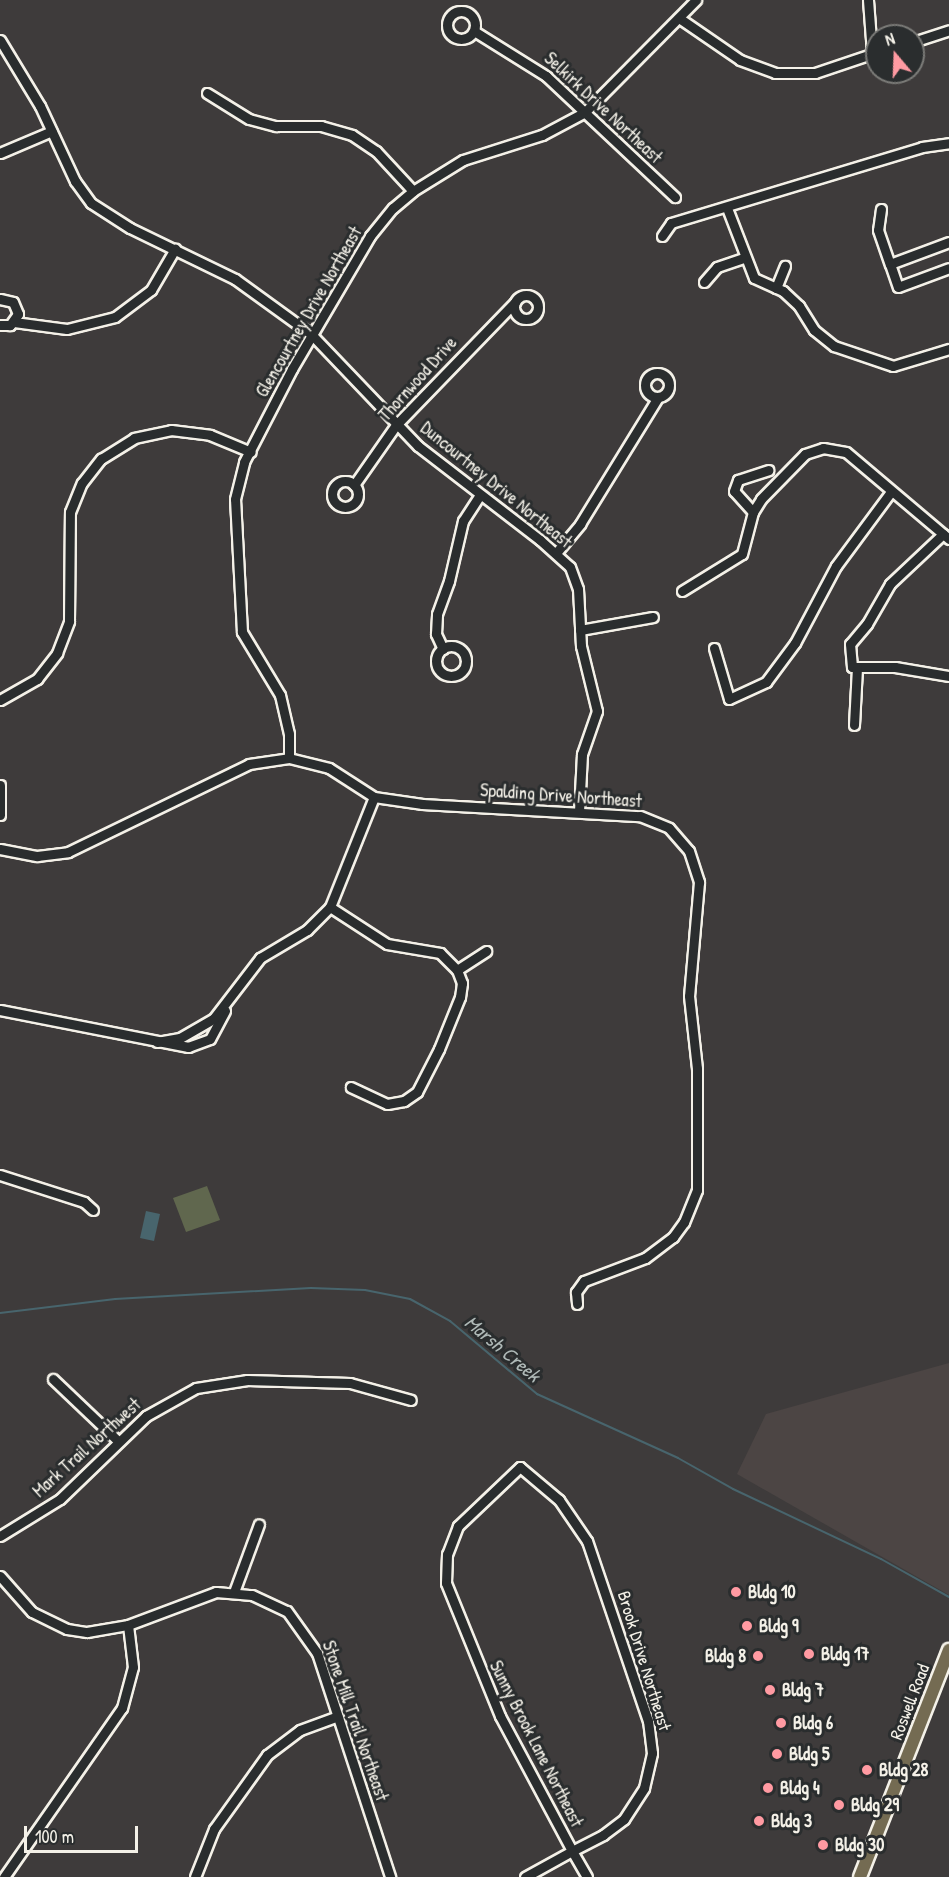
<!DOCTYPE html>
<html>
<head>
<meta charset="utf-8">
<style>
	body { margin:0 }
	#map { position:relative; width:949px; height:1877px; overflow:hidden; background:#3e3b3b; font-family:"Patrick Hand",sans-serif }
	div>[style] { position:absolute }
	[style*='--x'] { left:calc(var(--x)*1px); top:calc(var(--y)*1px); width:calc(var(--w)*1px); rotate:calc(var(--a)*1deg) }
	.built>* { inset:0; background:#4c4544 }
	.green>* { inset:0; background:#60674e }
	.water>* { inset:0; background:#48656d }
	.stream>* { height:2px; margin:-1px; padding:0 1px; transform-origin:1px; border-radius:1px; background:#48656d }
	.roads { filter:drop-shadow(2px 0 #f4f1e8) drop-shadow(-2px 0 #f4f1e8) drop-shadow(0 2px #f4f1e8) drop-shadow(0 -2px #f4f1e8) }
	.minor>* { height:9px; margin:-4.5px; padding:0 4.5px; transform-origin:4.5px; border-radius:4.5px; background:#2a2d2e }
	.minor>.ring { margin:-4.5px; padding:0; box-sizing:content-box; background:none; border:9px solid #2a2d2e; border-radius:50% }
	.major>* { height:12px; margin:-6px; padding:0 6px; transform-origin:6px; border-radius:6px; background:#746b52 }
	.dots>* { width:16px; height:16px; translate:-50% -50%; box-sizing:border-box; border:3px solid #2a2d2e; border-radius:50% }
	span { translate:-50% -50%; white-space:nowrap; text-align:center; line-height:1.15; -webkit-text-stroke:6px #2a2d2e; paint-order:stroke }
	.street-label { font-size:18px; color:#f4f1e8 }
	.poi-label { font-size:18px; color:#f4f1e8; font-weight:700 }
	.left { translate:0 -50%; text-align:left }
	.right { translate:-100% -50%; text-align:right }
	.water-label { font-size:20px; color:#afb9b7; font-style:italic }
	.north { position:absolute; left:865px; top:24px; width:60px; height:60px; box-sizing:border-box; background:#2a2d2e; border:2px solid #7b7b78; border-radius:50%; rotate:341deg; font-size:16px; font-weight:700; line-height:24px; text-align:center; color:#f4f1e8 }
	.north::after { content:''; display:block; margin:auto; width:21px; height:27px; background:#ff9aa2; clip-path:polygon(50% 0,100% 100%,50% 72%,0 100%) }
	.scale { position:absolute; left:24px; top:1826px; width:114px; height:27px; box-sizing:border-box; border:3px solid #f4f1e8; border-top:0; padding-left:8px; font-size:18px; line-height:21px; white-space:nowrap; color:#f4f1e8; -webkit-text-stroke:4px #2a2d2e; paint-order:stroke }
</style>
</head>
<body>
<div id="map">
	<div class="built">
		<div style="clip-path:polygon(949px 1363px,949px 1595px,737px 1474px,766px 1414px)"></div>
	</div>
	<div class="green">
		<div style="clip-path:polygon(207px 1186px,220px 1220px,186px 1232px,173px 1198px)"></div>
	</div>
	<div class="water">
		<div style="clip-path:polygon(146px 1211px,160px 1214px,154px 1241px,140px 1238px)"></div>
	</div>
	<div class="stream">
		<div style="--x:0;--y:1313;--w:116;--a:-6.9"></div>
		<div style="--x:115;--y:1299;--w:196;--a:-3.2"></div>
		<div style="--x:311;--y:1288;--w:54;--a:2.1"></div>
		<div style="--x:365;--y:1290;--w:46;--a:11.3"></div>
		<div style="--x:410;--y:1299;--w:46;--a:28.8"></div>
		<div style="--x:450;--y:1321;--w:114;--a:40"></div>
		<div style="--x:537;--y:1394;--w:155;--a:24.4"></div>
		<div style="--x:678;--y:1458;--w:63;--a:29.4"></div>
		<div style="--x:733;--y:1489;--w:164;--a:25.3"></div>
		<div style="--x:881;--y:1559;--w:78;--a:29.2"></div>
	</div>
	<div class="roads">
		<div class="minor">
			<div style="--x:868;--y:0;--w:53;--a:85.7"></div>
			<div class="ring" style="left:447px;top:11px;width:19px;height:19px"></div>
			<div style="--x:679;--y:18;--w:74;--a:34.5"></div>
			<div style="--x:740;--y:60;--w:37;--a:20"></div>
			<div style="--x:775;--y:73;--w:40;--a:0"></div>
			<div style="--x:815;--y:73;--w:65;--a:-18.7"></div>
			<div style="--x:474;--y:31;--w:85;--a:32"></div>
			<div style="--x:546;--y:76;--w:177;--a:43.2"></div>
			<div style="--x:0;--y:40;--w:77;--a:58.8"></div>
			<div style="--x:40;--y:106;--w:83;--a:65"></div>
			<div style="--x:75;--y:181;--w:27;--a:54"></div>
			<div style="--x:91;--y:203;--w:46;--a:32.7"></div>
			<div style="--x:130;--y:228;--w:117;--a:25.9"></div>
			<div style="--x:235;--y:279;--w:94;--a:35.9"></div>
			<div style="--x:311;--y:334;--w:155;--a:46.3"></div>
			<div style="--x:418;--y:446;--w:154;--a:37.6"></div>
			<div style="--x:540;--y:540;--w:40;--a:42"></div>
			<div style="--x:570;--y:567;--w:23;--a:70"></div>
			<div style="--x:578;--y:589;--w:57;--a:87"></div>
			<div style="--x:581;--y:646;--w:67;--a:76.2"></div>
			<div style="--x:597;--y:711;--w:46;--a:109.2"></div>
			<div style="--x:582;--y:754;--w:58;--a:93"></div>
			<div style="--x:913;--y:42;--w:38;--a:-18"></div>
			<div style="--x:207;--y:93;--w:49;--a:31.8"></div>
			<div style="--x:249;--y:119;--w:28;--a:15"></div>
			<div style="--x:276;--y:126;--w:45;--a:0"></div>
			<div style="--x:321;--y:126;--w:32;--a:16"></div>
			<div style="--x:352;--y:135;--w:29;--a:34"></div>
			<div style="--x:376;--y:151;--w:54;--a:47.2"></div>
			<div style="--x:0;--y:153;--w:56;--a:-22.9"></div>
			<div style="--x:727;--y:208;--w:75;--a:68.9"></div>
			<div style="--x:754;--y:278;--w:32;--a:24"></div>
			<div style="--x:783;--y:291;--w:22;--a:43"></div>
			<div style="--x:799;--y:306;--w:28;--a:58"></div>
			<div style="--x:814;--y:330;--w:26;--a:39"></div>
			<div style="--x:834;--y:346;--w:62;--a:18.7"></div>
			<div style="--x:893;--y:366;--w:59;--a:-16.9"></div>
			<div style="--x:881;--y:209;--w:21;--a:98"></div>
			<div style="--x:878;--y:230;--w:36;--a:71"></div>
			<div style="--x:890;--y:264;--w:63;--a:-20.4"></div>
			<div style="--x:662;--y:236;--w:16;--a:-55"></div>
			<div style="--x:671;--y:223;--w:262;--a:-16.8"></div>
			<div style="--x:922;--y:147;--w:27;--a:-8"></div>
			<div style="--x:890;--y:264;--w:24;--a:71"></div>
			<div style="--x:898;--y:287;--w:54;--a:-20.4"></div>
			<div style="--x:704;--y:282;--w:20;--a:-49"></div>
			<div style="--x:717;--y:267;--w:28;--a:-19"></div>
			<div style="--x:776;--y:288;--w:24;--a:-68"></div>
			<div class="ring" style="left:514px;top:295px;width:15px;height:15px"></div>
			<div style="--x:0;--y:299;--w:13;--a:13"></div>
			<div style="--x:13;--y:302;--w:13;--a:67"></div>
			<div style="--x:18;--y:314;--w:14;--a:126"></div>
			<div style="--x:10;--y:325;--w:10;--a:180"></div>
			<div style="--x:14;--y:322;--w:53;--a:7.5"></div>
			<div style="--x:67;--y:329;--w:49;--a:-14"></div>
			<div style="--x:115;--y:317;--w:45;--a:-36.9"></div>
			<div style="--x:151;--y:290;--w:48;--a:-59.7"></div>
			<div class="ring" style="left:645px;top:373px;width:15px;height:15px"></div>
			<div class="ring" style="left:332px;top:481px;width:17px;height:17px"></div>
			<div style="--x:354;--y:485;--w:73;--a:-55"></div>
			<div style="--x:396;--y:425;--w:171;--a:-45.9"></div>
			<div style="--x:753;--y:512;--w:28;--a:-132"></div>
			<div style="--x:734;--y:491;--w:12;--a:-70"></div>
			<div style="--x:738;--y:480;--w:32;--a:-18"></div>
			<div style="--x:943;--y:534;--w:73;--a:136.7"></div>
			<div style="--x:890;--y:584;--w:46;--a:119.9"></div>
			<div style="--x:867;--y:624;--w:26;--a:130"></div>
			<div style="--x:850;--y:644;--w:23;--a:85"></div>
			<div style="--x:852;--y:667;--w:43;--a:0"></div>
			<div style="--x:895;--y:667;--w:55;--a:9.5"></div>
			<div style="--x:556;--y:553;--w:38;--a:-50"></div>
			<div style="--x:580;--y:524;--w:149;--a:-58.4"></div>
			<div style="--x:682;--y:591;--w:70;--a:-31.7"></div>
			<div style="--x:742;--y:554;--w:43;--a:-75.3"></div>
			<div style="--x:753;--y:512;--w:15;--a:-58"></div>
			<div style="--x:761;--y:499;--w:63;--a:-45.6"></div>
			<div style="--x:805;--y:454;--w:19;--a:-18"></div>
			<div style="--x:823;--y:448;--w:23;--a:10"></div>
			<div style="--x:846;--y:452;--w:135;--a:40.2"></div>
			<div style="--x:580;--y:630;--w:74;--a:-10.1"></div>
			<div class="ring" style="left:436px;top:646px;width:21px;height:21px"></div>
			<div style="--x:714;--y:648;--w:53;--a:73.6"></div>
			<div style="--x:729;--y:699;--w:41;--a:-24.7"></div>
			<div style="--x:766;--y:682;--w:49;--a:-53.4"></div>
			<div style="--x:795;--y:643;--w:87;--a:-62"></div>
			<div style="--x:836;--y:566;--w:91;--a:-53.5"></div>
			<div style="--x:443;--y:649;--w:17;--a:-115"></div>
			<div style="--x:436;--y:634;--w:20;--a:-87"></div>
			<div style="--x:437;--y:614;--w:35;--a:-70"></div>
			<div style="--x:449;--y:581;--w:62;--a:-76.9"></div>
			<div style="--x:463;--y:521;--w:31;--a:-57"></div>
			<div style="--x:0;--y:700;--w:43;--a:-29.6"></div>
			<div style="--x:37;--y:679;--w:33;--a:-52"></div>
			<div style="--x:57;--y:653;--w:34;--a:-69"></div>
			<div style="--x:69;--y:621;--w:109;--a:-89.5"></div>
			<div style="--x:70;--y:512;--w:31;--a:-68"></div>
			<div style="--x:82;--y:483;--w:31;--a:-52"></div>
			<div style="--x:101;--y:459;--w:39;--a:-32"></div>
			<div style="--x:134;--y:438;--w:38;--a:-12"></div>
			<div style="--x:171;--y:430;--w:39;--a:7"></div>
			<div style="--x:210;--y:435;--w:44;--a:22.5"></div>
			<div style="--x:854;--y:725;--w:58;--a:-87"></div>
			<div style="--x:289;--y:758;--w:24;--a:-90"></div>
			<div style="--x:289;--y:734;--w:40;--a:-103"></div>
			<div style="--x:280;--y:695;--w:74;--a:-121.1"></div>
			<div style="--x:242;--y:632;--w:133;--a:-93"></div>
			<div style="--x:235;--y:499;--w:38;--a:-76"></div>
			<div style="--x:244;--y:462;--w:105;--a:-62.7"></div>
			<div style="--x:292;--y:369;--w:154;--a:-59.6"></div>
			<div style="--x:370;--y:236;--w:36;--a:-51"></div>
			<div style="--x:393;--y:208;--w:26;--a:-40"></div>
			<div style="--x:413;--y:191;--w:59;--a:-31.8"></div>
			<div style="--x:463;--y:160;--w:83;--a:-17.6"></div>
			<div style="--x:542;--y:135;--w:49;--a:-28.1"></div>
			<div style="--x:585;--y:112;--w:158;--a:-45.3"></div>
			<div style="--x:0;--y:785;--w:30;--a:90"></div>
			<div style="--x:0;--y:849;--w:38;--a:11"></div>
			<div style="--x:37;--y:856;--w:31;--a:-7"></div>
			<div style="--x:68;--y:852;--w:201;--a:-25.9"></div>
			<div style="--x:249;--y:764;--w:40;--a:-8.5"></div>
			<div style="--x:289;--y:758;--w:41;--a:14"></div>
			<div style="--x:329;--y:768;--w:54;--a:32.8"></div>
			<div style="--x:374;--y:797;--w:49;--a:8.3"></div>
			<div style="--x:422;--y:804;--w:218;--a:3.2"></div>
			<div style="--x:640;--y:816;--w:31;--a:22"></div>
			<div style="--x:669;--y:828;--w:30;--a:49"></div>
			<div style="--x:689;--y:851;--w:33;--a:72"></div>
			<div style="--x:699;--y:882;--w:114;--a:95"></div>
			<div style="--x:689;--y:996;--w:73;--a:83.7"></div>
			<div style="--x:697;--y:1069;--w:121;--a:90"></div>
			<div style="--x:697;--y:1190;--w:35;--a:112"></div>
			<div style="--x:684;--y:1222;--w:19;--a:126"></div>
			<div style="--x:673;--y:1237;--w:35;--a:143"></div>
			<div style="--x:645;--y:1258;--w:65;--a:159.3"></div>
			<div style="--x:584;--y:1281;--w:14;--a:126"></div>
			<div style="--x:576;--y:1292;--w:12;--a:85"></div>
			<div style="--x:330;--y:907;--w:68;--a:33"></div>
			<div style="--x:387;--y:944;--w:54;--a:9.6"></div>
			<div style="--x:440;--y:953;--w:24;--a:45"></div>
			<div style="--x:457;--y:970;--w:14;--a:69"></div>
			<div style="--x:462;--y:983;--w:14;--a:98"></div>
			<div style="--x:460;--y:997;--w:56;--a:112"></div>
			<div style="--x:439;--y:1049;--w:48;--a:117.1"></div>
			<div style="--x:417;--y:1092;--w:16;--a:145"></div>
			<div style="--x:404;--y:1101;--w:17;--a:170"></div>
			<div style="--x:387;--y:1104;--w:40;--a:-155"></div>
			<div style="--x:457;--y:970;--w:35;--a:-33"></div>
			<div style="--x:0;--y:1010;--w:192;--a:11.1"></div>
			<div style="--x:188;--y:1047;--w:23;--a:-20"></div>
			<div style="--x:210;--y:1039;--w:32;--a:-62"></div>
			<div style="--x:157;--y:1042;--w:23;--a:-10"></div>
			<div style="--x:180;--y:1038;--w:39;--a:-30"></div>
			<div style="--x:214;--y:1018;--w:76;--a:-52.5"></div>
			<div style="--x:260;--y:958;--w:55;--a:-30.8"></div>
			<div style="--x:307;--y:930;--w:33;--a:-45"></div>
			<div style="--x:330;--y:907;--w:118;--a:-68.2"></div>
			<div style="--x:0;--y:1175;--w:88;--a:17.8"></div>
			<div style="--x:84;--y:1202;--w:12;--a:42"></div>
			<div style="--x:53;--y:1379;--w:90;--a:43.6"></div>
			<div style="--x:0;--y:1536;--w:70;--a:-31.7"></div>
			<div style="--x:60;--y:1499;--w:120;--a:-44"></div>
			<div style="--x:146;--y:1416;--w:57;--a:-29.2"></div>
			<div style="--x:196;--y:1388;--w:52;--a:-8.9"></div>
			<div style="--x:247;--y:1380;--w:103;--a:1.7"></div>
			<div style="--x:350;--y:1383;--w:63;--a:15.6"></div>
			<div style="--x:0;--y:1576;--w:48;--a:48.4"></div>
			<div style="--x:32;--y:1612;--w:39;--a:26"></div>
			<div style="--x:67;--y:1629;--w:20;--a:9"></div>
			<div style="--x:87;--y:1632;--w:42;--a:-9.7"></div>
			<div style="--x:128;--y:1625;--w:94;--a:-20.6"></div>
			<div style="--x:216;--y:1592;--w:36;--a:5"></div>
			<div style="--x:252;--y:1595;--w:38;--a:25"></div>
			<div style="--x:287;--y:1611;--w:52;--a:54.5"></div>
			<div style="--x:317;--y:1653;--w:236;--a:71.9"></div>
			<div style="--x:234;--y:1592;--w:72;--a:-69.8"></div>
			<div style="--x:4;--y:1877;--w:206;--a:-55.1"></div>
			<div style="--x:122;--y:1708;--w:42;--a:-75"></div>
			<div style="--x:133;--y:1667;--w:42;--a:-96.8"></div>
			<div style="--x:195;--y:1877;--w:52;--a:-68.4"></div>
			<div style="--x:214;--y:1829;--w:91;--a:-54.4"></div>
			<div style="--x:267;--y:1755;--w:41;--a:-37.1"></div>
			<div style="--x:300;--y:1730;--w:40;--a:-20.2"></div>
			<div style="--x:525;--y:1877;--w:54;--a:-29"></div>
			<div style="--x:572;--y:1851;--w:35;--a:-27"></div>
			<div style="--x:603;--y:1835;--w:26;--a:-37"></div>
			<div style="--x:624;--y:1819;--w:37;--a:-57"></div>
			<div style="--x:644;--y:1788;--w:36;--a:-77"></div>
			<div style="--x:652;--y:1753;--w:32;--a:-97"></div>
			<div style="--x:648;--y:1721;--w:190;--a:-108.7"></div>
			<div style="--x:587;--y:1541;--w:50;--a:-124.3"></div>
			<div style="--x:559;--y:1500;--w:51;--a:-139.8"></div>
			<div style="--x:520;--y:1467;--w:86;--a:136.4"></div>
			<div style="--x:458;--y:1526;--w:30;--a:111"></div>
			<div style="--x:447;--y:1554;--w:29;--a:92"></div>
			<div style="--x:446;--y:1583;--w:144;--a:67.9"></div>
			<div style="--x:500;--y:1716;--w:153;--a:61.9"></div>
			<div style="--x:572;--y:1851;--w:30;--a:60"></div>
		</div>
		<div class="major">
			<div style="--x:860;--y:1877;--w:244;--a:-68.6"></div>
		</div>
	</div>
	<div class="dots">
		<div style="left:736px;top:1592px;background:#ff9aa2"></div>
		<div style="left:747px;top:1626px;background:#ff9aa2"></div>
		<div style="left:809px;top:1654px;background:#ff9aa2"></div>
		<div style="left:758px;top:1656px;background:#ff9aa2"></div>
		<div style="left:770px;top:1690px;background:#ff9aa2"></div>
		<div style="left:781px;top:1723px;background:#ff9aa2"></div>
		<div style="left:777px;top:1754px;background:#ff9aa2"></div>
		<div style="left:867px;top:1770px;background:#ff9aa2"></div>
		<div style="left:768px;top:1788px;background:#ff9aa2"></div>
		<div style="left:839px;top:1805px;background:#ff9aa2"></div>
		<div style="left:759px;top:1821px;background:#ff9aa2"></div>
		<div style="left:823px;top:1845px;background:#ff9aa2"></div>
	</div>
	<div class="street-label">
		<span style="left:603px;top:108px;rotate:43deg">Selkirk Drive Northeast</span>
		<span style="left:309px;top:312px;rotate:-60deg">Glencourtney Drive Northeast</span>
		<span style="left:418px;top:379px;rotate:-48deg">Thornwood Drive</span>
		<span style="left:496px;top:485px;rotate:39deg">Duncourtney Drive Northeast</span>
		<span style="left:561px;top:796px;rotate:4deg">Spalding Drive Northeast</span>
		<span style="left:87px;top:1448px;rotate:-42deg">Mark Trail Northwest</span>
		<span style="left:644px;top:1661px;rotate:73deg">Brook Drive Northeast</span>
		<span style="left:910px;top:1702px;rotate:-69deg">Roswell Road</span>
		<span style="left:355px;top:1721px;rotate:71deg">Stone Mill Trail Northeast</span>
		<span style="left:536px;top:1744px;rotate:63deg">Sunny Brook Lane Northeast</span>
	</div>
	<div class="poi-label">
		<span class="left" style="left:748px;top:1592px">Bldg 10</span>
		<span class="left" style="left:759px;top:1626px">Bldg 9</span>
		<span class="left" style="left:821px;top:1654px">Bldg 17</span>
		<span class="right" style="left:746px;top:1656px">Bldg 8</span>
		<span class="left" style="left:782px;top:1690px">Bldg 7</span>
		<span class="left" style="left:793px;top:1723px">Bldg 6</span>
		<span class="left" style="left:789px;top:1754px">Bldg 5</span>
		<span class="left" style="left:879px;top:1770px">Bldg 28</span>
		<span class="left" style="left:780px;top:1788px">Bldg 4</span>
		<span class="left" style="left:851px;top:1805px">Bldg 29</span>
		<span class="left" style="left:771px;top:1821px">Bldg 3</span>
		<span class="left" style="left:835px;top:1845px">Bldg 30</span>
	</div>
	<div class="water-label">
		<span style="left:503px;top:1348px;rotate:40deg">Marsh Creek</span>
	</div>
	<div class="north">N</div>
	<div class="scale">100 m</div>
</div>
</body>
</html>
